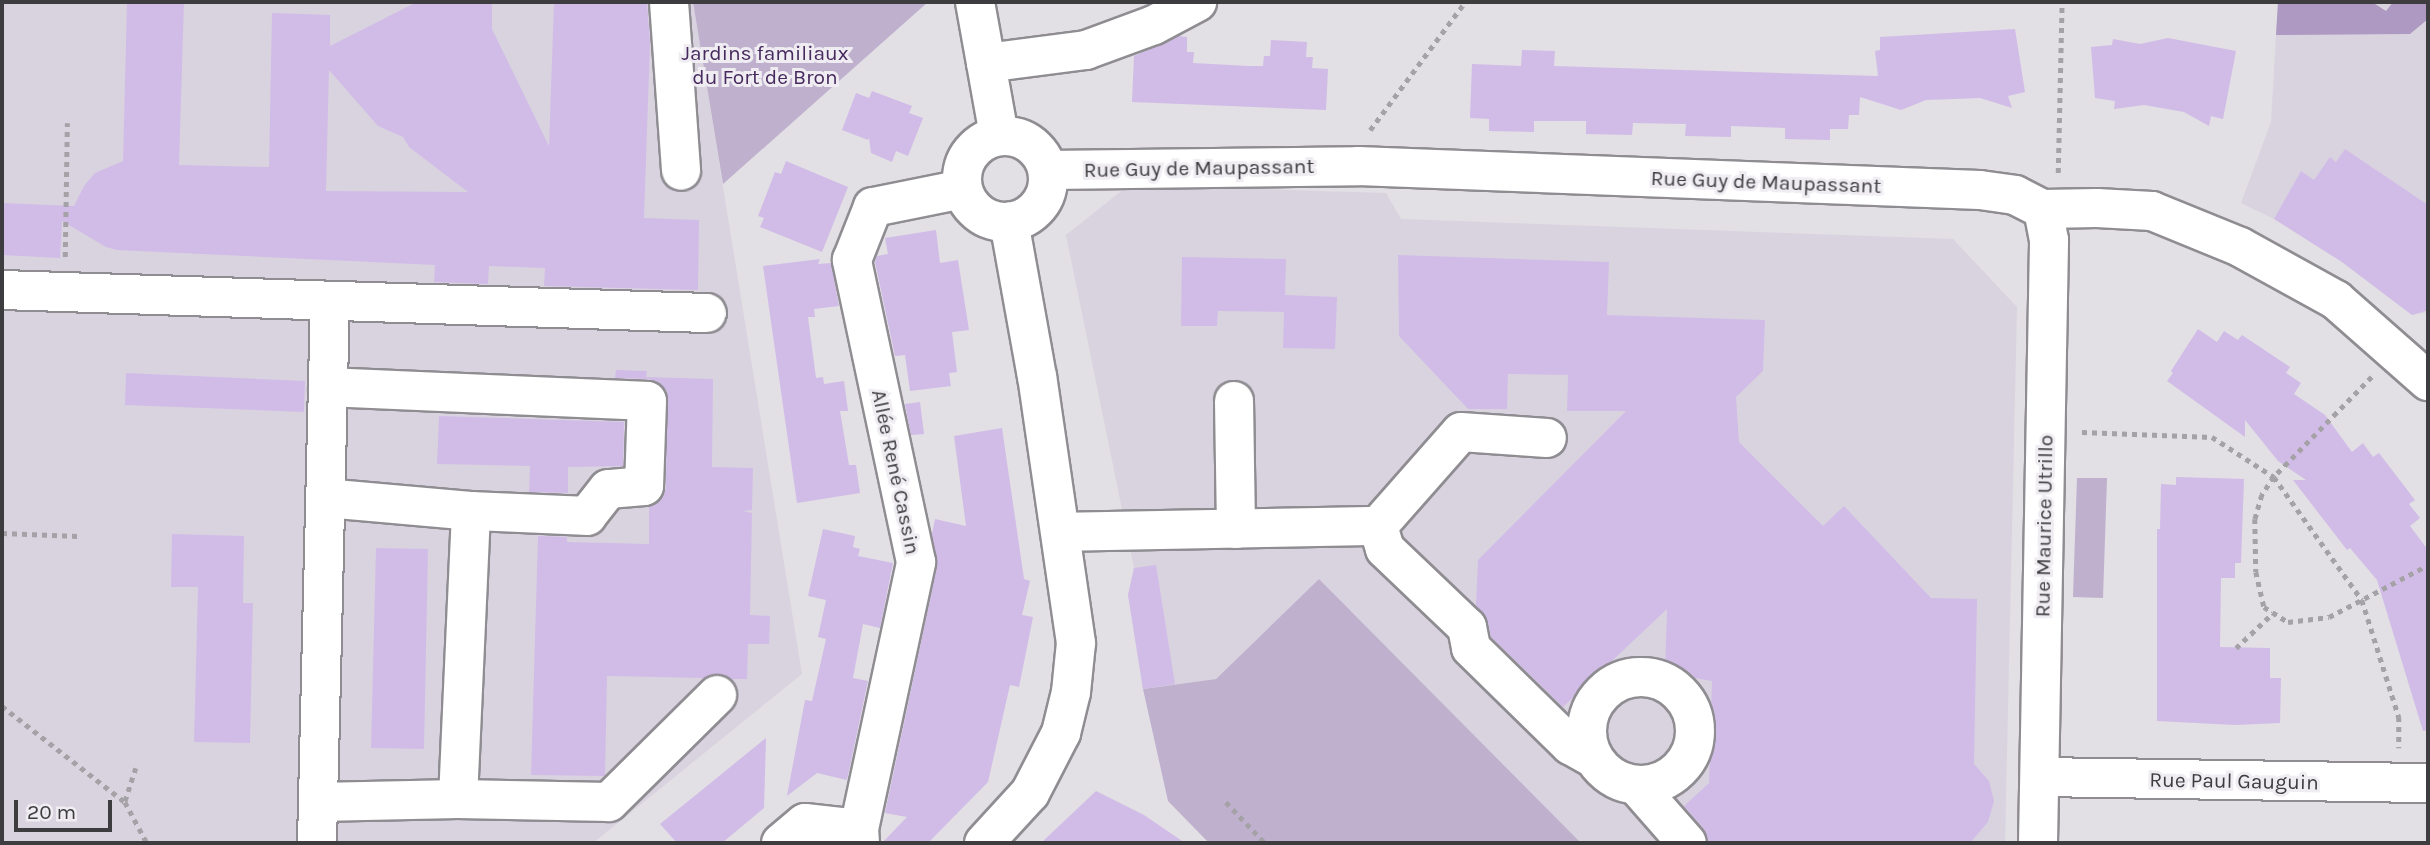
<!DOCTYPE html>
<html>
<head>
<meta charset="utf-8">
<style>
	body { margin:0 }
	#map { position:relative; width:2430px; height:845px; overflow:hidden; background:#e2dfe5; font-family:Karla,sans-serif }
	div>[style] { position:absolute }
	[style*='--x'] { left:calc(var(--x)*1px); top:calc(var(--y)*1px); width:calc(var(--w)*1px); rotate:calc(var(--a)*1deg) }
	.built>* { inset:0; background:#d9d3e0 }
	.green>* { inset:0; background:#bfb1ce }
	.forest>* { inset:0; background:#ae99c2 }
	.building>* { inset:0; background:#d1bce7 }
	.path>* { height:4.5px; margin-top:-2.25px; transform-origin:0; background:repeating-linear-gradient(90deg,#a5a2a7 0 5px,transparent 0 10px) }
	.roads { filter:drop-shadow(2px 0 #8f8d92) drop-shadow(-2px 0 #8f8d92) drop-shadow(0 2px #8f8d92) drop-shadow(0 -2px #8f8d92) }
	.minor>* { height:38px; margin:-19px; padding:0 19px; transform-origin:19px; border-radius:19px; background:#fff }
	.minor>.ring { margin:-19px; padding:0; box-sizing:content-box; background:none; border:38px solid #fff; border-radius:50% }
	span { translate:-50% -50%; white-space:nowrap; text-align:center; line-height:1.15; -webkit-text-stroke:6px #efecf2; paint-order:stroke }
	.park-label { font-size:21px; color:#462a5e }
	.street-label { font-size:21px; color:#3d3c3e }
	.frame { position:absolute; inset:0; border:4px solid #3d3c3e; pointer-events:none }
	.scale { position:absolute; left:14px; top:800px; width:98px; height:32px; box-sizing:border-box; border:4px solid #3d3c3e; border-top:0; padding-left:9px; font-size:21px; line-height:24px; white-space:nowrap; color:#3d3c3e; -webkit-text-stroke:5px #efecf2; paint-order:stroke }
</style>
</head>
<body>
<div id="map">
	<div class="built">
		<div style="clip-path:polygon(2px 2px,693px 2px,802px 674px,593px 843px,2px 843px)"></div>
		<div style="clip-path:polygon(2278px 2px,2428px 2px,2428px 312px,2412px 315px,2342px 262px,2274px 219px,2241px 203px,2271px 122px)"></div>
		<div style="clip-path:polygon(1129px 185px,1386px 193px,1401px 219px,1953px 239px,2017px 307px,2005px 843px,1581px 843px,1319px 579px,1216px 679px,1143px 689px,1128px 595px,1134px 568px,1066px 235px)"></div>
	</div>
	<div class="green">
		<div style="clip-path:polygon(693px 2px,928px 2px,723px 184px)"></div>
		<div style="clip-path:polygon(2077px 478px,2107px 478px,2103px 598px,2073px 597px)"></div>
		<div style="clip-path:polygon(1319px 579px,1581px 843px,1209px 843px,1168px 801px,1143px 689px,1216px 679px)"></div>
	</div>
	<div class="forest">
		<div style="clip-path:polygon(2278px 2px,2372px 2px,2386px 11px,2393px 2px,2428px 2px,2428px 19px,2410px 34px,2276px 35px)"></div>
	</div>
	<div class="building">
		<div style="clip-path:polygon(evenodd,127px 2px,184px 2px,179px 165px,269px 167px,272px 13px,330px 15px,330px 46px,417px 2px,492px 2px,492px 29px,549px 146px,554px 2px,647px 2px,650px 43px,644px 218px,699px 220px,698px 290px,544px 286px,545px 268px,489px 266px,488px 284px,434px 282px,435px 265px,117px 250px,106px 247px,62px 221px,60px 258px,2px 255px,2px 203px,74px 206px,84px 186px,95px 173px,123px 161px,127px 2px,329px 70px,378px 126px,403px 137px,409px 147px,468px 192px,326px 191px,329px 70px)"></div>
		<div style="clip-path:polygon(2015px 29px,2025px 92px,2008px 96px,2012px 108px,1980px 98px,1926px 100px,1901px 110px,1860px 97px,1859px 115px,1849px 115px,1848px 129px,1830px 129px,1830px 140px,1785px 139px,1785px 128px,1731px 126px,1731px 137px,1685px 136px,1686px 124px,1633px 123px,1632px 135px,1586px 134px,1586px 121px,1534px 121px,1534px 132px,1489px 131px,1489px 119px,1470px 118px,1472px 64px,1521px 66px,1522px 50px,1555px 51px,1554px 66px,1878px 76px,1875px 51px,1880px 50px,1880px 37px)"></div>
		<div style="clip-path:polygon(1179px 36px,1187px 37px,1187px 52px,1194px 52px,1193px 63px,1249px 66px,1263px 66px,1264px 56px,1270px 56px,1271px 40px,1307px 42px,1306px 57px,1313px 57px,1312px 68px,1328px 69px,1326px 110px,1132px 102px,1134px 56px)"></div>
		<div style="clip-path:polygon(2168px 38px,2236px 51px,2223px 119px,2211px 116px,2209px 126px,2184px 112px,2144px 105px,2114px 109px,2115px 101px,2095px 98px,2091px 47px,2112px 45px,2113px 39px,2140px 44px)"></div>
		<div style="clip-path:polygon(872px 91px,912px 106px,909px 113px,923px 118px,908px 156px,896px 151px,892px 162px,871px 153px,869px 138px,868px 140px,842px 130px,856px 93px,869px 98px)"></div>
		<div style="clip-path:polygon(2345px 149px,2428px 205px,2428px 310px,2412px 315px,2342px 262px,2274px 219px,2301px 171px,2314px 180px,2330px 157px,2336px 162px)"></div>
		<div style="clip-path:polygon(786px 161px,848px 187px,822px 252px,760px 227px,764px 218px,758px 216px,775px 172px,781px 174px)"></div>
		<div style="clip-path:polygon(936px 230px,940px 263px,958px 260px,969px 330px,952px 332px,957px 372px,949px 373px,951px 386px,910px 391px,905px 355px,895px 356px,875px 262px,877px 256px,888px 254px,885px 238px)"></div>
		<div style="clip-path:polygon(1398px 255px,1609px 262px,1607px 315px,1765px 320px,1763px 371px,1736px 397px,1739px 442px,1823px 526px,1844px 506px,1931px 598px,1977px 599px,1974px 764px,1989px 781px,1994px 801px,1988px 822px,1970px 843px,1708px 843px,1704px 829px,1684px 806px,1709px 783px,1712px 681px,1665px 673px,1667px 609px,1563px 707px,1491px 637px,1488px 622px,1476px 605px,1478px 560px,1626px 411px,1567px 411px,1568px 375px,1508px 374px,1507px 409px,1468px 409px,1399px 336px)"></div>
		<div style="clip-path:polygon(1182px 257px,1286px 259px,1285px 295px,1337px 297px,1335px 349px,1283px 348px,1284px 312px,1218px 311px,1217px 326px,1181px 326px)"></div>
		<div style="clip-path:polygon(820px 259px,818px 264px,831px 263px,839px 306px,814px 309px,815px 317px,808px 317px,816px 378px,823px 377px,824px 384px,844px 381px,848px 411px,840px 411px,849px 465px,856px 465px,860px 493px,797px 503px,763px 266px)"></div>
		<div style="clip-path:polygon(2198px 329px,2217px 342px,2224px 331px,2238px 340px,2242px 335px,2290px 367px,2286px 373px,2301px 383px,2294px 394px,2325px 415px,2352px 452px,2363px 443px,2373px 457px,2379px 453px,2415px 500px,2409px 504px,2420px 518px,2410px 526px,2428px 550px,2428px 730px,2423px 731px,2377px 580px,2350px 548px,2347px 550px,2293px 480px,2306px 480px,2278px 461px,2245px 420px,2245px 437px,2167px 381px,2173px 373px,2171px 371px)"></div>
		<div style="clip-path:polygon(616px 370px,647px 371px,646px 377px,713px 379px,712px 467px,753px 468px,752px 510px,743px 511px,752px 513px,750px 615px,770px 616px,769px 644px,748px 644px,747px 679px,731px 679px,722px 674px,704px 678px,607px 676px,605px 776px,531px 775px,538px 536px,567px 537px,567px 542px,649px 544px,649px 507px,663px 497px,666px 487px,667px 391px,659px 383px,649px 379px,615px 378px)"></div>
		<div style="clip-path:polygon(126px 373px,305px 381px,304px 412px,125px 405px)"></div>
		<div style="clip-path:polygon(920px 402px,924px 434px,911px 435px,905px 404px)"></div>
		<div style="clip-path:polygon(439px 416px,624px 422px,623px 466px,568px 467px,568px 493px,529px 492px,530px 466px,437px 464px)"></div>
		<div style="clip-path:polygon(1002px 428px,1024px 579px,1030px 581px,1022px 615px,1033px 617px,1019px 687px,1010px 685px,988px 782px,928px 843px,882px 843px,907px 817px,885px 813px,937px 567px,932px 534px,935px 519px,966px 526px,954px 436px)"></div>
		<div style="clip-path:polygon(2176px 477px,2244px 479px,2241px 563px,2235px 563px,2235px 578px,2221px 578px,2220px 647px,2270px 648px,2270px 678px,2281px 678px,2280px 723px,2235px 725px,2157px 721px,2157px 529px,2160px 529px,2161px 484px,2176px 485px)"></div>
		<div style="clip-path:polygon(823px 529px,855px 536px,853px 547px,860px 549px,858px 556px,893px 563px,880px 628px,863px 624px,853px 678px,868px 681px,847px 780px,817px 773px,787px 796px,805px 700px,812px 701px,826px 639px,818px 637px,826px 600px,808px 596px)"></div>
		<div style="clip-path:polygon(172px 534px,244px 536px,243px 603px,253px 603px,250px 743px,194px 742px,198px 587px,171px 587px)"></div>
		<div style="clip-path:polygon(376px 548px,428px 549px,424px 749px,371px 748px)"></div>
		<div style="clip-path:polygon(1156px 565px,1175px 684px,1143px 689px,1128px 595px,1134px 568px)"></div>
		<div style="clip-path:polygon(766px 738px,764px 808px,722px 843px,677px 843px,660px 824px)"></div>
		<div style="clip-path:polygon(1096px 791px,1144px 815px,1185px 843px,1041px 843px)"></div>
	</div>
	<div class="path">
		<div style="--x:1370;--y:130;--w:159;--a:-53.4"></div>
		<div style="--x:2058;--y:173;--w:171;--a:-88.7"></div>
		<div style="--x:65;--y:257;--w:134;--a:-89.1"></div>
		<div style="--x:2372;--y:377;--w:140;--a:134.4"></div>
		<div style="--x:2274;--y:477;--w:22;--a:124"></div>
		<div style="--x:2262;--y:495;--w:25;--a:106"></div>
		<div style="--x:2255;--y:519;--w:53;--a:88.9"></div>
		<div style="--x:2256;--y:572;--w:36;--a:77"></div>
		<div style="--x:2264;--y:607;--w:28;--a:32"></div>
		<div style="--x:2288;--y:622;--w:41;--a:-7"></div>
		<div style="--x:2329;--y:617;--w:112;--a:-27.7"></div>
		<div style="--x:2082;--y:432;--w:130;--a:2.2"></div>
		<div style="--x:2212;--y:437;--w:74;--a:32.8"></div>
		<div style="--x:2274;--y:477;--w:151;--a:54.4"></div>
		<div style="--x:2362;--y:600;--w:123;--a:72.5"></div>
		<div style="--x:2399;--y:717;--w:31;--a:90"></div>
		<div style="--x:2;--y:533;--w:76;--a:2.3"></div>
		<div style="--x:2236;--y:648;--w:51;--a:-43.4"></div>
		<div style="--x:2;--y:706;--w:156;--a:38"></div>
		<div style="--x:136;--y:768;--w:36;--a:108"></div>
		<div style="--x:125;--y:802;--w:47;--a:61.8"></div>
		<div style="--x:1226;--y:802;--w:57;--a:46.4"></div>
	</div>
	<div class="roads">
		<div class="minor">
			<div style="--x:669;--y:2;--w:169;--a:85.9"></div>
			<div style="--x:975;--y:2;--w:135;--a:79.8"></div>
			<div style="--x:986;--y:63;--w:101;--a:-7.4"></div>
			<div style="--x:1086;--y:50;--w:72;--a:-20.2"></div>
			<div style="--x:1154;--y:25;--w:49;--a:-28.1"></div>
			<div class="ring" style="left:962px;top:136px;width:48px;height:48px"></div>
			<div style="--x:1048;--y:170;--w:310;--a:-0.7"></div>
			<div style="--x:1358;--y:166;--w:622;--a:2.21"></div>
			<div style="--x:1980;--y:190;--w:35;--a:8"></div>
			<div style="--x:2015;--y:195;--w:31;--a:27"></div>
			<div style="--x:2043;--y:209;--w:54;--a:-1.1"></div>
			<div style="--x:2097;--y:208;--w:55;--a:3.1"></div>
			<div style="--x:2152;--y:211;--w:95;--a:22.2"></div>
			<div style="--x:2240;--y:247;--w:110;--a:28.9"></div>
			<div style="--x:2336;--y:300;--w:123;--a:41.4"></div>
			<div style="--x:2;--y:290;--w:705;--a:1.87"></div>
			<div style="--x:328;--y:387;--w:319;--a:2.5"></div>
			<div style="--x:647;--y:401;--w:85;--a:92"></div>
			<div style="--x:644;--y:486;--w:36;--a:175"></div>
			<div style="--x:608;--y:489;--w:34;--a:128"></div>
			<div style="--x:587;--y:516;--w:116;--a:-177.5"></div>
			<div style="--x:1234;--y:401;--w:128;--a:89.1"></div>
			<div style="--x:1378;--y:526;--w:24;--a:73"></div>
			<div style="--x:1385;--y:549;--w:113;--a:43.6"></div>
			<div style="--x:1467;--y:627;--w:21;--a:79"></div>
			<div style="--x:1471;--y:648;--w:139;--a:44.4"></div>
			<div style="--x:1570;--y:745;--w:26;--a:29"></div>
			<div style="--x:1061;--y:532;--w:317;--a:-1.1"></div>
			<div style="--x:1378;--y:526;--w:125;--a:-48.6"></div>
			<div style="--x:1461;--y:432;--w:86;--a:4"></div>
			<div class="ring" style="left:1587px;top:677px;width:70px;height:70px"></div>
			<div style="--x:2040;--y:777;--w:388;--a:0.9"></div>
			<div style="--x:1636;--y:785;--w:77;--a:48.7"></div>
			<div style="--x:458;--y:799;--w:151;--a:1.1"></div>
			<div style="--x:609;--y:802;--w:152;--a:-44.7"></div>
			<div style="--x:318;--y:802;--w:140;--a:-1.2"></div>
			<div style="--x:458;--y:799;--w:288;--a:-87.4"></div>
			<div style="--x:471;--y:511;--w:146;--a:-174.9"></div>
			<div style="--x:317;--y:843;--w:542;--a:-88.63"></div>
			<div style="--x:781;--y:843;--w:31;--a:-40"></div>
			<div style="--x:805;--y:823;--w:54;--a:6.3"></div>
			<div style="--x:860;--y:843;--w:14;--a:-94"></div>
			<div style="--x:859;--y:829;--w:273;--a:-77.9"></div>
			<div style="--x:916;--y:562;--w:309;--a:-102"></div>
			<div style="--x:852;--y:260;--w:57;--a:-68.4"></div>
			<div style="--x:873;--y:207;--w:91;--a:-11.4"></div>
			<div style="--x:984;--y:843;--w:68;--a:-47.4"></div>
			<div style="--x:1030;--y:793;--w:68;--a:-62.7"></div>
			<div style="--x:1061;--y:733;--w:42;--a:-76.3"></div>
			<div style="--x:1071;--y:692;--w:49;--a:-84.2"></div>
			<div style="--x:1076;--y:643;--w:269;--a:-98.3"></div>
			<div style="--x:1037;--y:377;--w:158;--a:-100.2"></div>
			<div style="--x:2038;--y:843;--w:603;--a:-88.95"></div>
			<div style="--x:2049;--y:240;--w:32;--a:-101"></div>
		</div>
	</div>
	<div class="park-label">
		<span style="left:765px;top:65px">Jardins familiaux<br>du Fort de Bron</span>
	</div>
	<div class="street-label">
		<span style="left:1199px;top:168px;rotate:-1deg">Rue Guy de Maupassant</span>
		<span style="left:1766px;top:182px;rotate:2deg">Rue Guy de Maupassant</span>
		<span style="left:896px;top:472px;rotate:78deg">Allée René Cassin</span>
		<span style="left:2044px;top:526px;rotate:-89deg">Rue Maurice Utrillo</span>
		<span style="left:2234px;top:781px;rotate:1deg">Rue Paul Gauguin</span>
	</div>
	<div class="frame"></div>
	<div class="scale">20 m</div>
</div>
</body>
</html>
